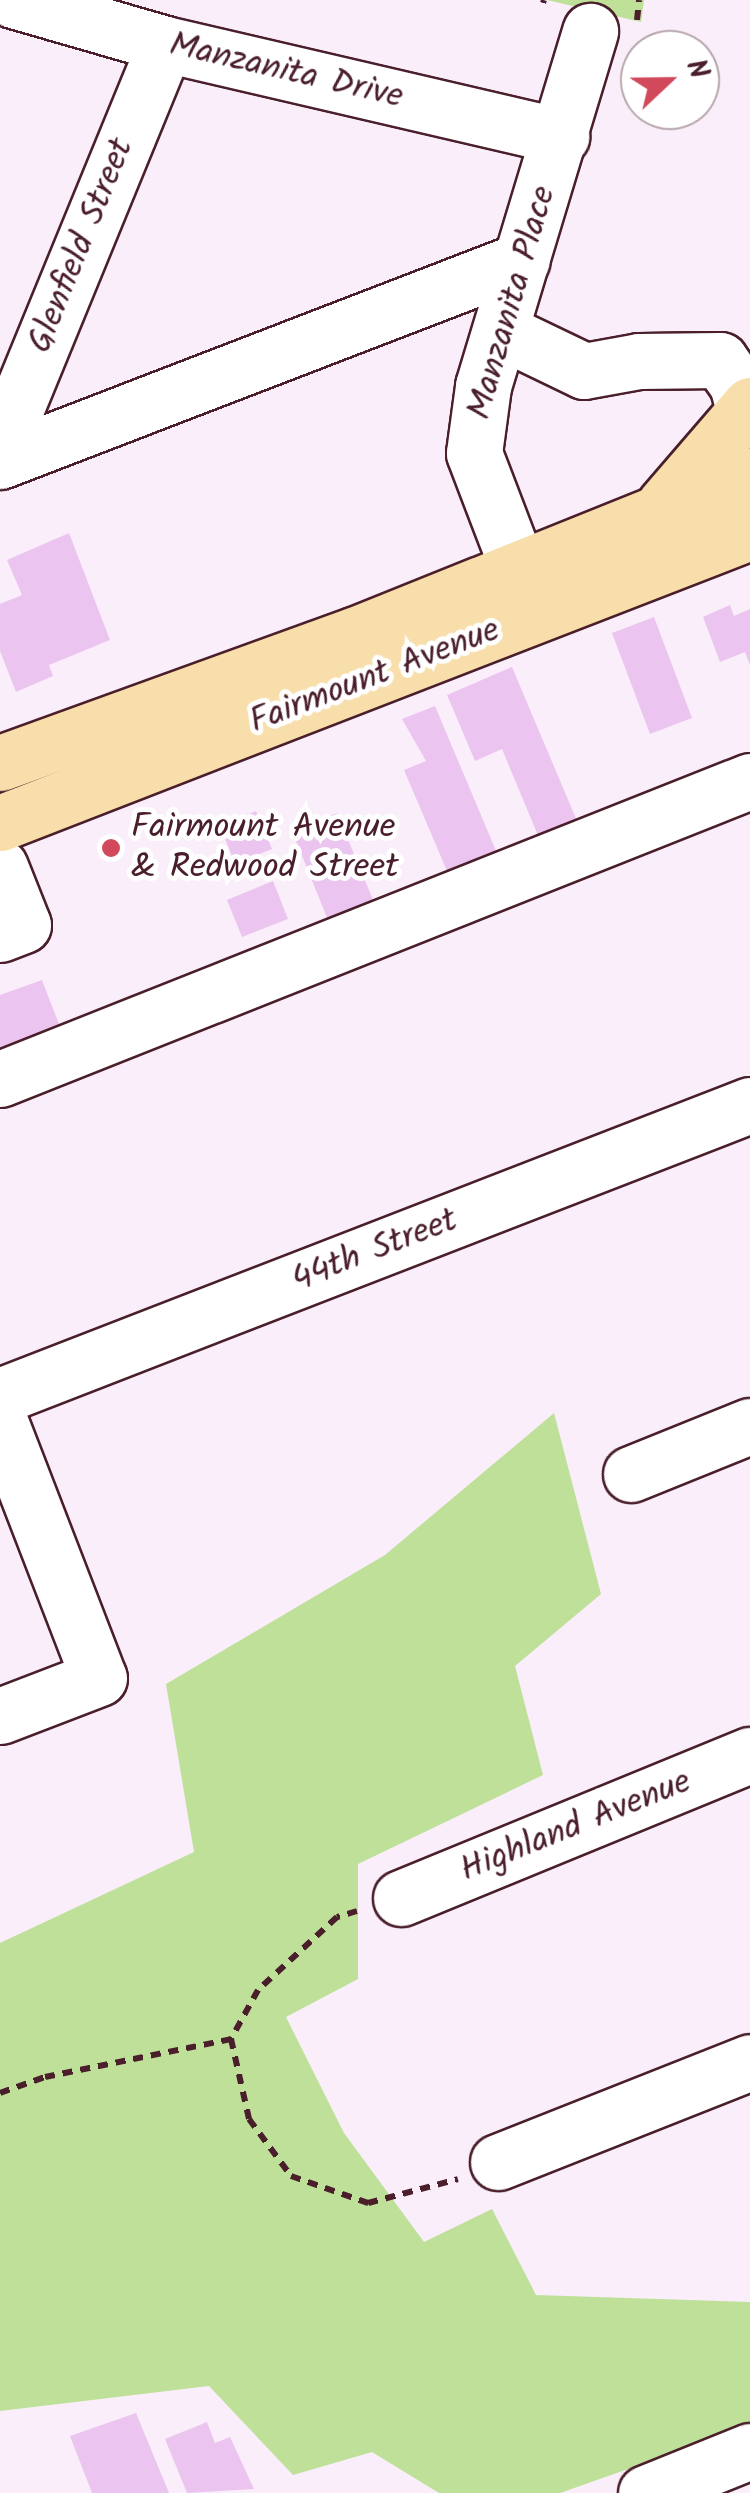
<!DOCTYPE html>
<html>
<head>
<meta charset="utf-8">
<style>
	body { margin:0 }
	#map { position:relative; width:750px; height:2493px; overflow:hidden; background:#f9eefa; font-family:Kalam,sans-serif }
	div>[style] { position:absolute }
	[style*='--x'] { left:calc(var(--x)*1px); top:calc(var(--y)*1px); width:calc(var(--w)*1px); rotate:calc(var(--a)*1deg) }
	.green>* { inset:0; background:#bee099 }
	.building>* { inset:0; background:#ebc5ef }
	.path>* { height:6px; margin-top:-3px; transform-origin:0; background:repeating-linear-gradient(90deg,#4a1f2b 0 10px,transparent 0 18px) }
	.roads { filter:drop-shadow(2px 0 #4a1f2b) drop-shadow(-2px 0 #4a1f2b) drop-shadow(0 2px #4a1f2b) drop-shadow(0 -2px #4a1f2b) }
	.minor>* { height:55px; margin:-27.5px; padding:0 27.5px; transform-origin:27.5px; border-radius:27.5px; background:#fff }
	.major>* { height:55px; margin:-27.5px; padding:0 27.5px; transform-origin:27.5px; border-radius:27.5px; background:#f8deab }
	.dots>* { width:28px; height:28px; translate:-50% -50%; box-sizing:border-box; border:5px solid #fff; border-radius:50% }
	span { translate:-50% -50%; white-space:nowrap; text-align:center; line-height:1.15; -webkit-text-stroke:10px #fff; paint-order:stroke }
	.street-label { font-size:35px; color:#4a1f2b }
	.poi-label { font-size:35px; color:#4a1f2b }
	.left { translate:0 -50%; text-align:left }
	.north { position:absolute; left:620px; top:30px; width:100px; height:100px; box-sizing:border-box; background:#fff; border:2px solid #b7a5aa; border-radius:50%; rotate:68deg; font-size:28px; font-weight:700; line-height:40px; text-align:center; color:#4a1f2b }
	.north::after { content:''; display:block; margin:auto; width:35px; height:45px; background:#d1495b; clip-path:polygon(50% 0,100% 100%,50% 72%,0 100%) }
</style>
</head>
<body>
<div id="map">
	<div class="green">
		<div style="clip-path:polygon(547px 0,644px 0,641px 22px)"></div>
		<div style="clip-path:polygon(554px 1413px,601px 1594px,515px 1666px,543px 1775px,358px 1864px,358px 1979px,286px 2017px,344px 2133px,424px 2242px,492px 2209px,536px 2295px,750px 2302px,750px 2426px,560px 2493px,439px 2493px,372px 2452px,293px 2475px,209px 2386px,0 2411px,0 1943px,194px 1852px,166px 1684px,385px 1555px)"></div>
	</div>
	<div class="building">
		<div style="clip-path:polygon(69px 533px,110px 640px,49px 665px,53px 676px,16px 692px,0 651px,0 604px,22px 595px,7px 560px)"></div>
		<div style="clip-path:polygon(730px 605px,734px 616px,750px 609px,750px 665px,745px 652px,720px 662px,703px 617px)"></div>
		<div style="clip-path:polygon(654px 617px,692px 718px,650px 734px,612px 633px)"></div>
		<div style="clip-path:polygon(512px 667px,580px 828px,542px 845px,502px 749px,475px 761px,447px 695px)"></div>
		<div style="clip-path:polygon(435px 706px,502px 865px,453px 885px,404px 770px,426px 761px,402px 719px)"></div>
		<div style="clip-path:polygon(256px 811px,272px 849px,235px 864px,220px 826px)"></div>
		<div style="clip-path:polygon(337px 813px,376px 907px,330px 925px,292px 831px)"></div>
		<div style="clip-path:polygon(273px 881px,288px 919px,242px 937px,227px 900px)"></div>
		<div style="clip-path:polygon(42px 980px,62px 1032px,0 1056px,0 995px)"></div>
		<div style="clip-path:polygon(136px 2413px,169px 2493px,92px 2493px,70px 2436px)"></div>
		<div style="clip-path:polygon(207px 2422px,215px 2443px,230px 2437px,254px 2489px,187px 2493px,165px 2439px)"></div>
	</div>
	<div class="path">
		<div style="--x:543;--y:3;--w:3;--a:-72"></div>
		<div style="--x:637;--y:20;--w:20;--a:-84"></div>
		<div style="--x:357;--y:1911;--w:21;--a:163"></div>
		<div style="--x:337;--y:1917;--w:108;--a:137.3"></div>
		<div style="--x:258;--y:1990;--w:56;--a:118.9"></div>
		<div style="--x:231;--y:2039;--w:82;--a:77.3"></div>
		<div style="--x:249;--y:2119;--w:71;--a:53.6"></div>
		<div style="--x:291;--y:2176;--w:82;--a:19.3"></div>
		<div style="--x:368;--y:2203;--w:93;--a:-14.9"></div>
		<div style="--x:0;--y:2093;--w:48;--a:-19.6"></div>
		<div style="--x:45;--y:2077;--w:190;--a:-11.5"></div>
	</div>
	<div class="roads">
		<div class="minor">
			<div style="--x:13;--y:0;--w:158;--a:16.1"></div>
			<div style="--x:165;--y:44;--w:407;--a:13.1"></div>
			<div style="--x:501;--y:331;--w:92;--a:25.7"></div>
			<div style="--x:584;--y:371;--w:56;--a:-10.3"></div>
			<div style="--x:639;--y:361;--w:81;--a:-0.7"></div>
			<div style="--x:720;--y:360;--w:29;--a:55"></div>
			<div style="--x:737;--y:384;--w:28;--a:75"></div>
			<div style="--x:0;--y:447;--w:435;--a:-67.7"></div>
			<div style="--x:0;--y:461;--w:559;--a:-21.06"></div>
			<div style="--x:519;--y:571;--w:126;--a:-110.9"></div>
			<div style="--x:474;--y:453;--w:68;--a:-82.3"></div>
			<div style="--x:483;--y:386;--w:371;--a:-73.2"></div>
			<div style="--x:0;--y:867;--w:62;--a:68.4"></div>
			<div style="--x:23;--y:925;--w:25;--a:159"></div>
			<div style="--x:0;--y:1079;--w:807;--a:-21.67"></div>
			<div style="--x:0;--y:1396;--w:804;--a:-21.21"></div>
			<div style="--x:0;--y:1422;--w:274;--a:68.9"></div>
			<div style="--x:99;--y:1678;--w:106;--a:159"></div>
			<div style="--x:631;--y:1474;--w:128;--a:-22"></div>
			<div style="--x:401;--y:1898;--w:377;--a:-22.3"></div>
			<div style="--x:498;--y:2162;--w:271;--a:-21.6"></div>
			<div style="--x:646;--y:2493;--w:112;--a:-22"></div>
		</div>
		<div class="major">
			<div style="--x:664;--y:505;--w:132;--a:-49.3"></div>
			<div style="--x:0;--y:763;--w:376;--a:-19.9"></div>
			<div style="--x:354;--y:635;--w:427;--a:-21.9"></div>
			<div style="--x:0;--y:823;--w:804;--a:-21.21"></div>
		</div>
	</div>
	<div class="dots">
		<div style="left:111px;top:848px;background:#d1495b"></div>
	</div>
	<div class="street-label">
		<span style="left:286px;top:72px;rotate:13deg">Manzanita Drive</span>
		<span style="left:82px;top:246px;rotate:-68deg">Glenfield Street</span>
		<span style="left:513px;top:303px;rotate:-74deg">Manzanita Place</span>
		<span style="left:375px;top:677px;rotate:-21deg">Fairmount Avenue</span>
		<span style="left:375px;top:1251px;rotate:-21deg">44th Street</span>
		<span style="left:576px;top:1827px;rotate:-22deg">Highland Avenue</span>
	</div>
	<div class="poi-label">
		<span class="left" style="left:131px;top:848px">Fairmount Avenue<br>&amp; Redwood Street</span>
	</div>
	<div class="north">N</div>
</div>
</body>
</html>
